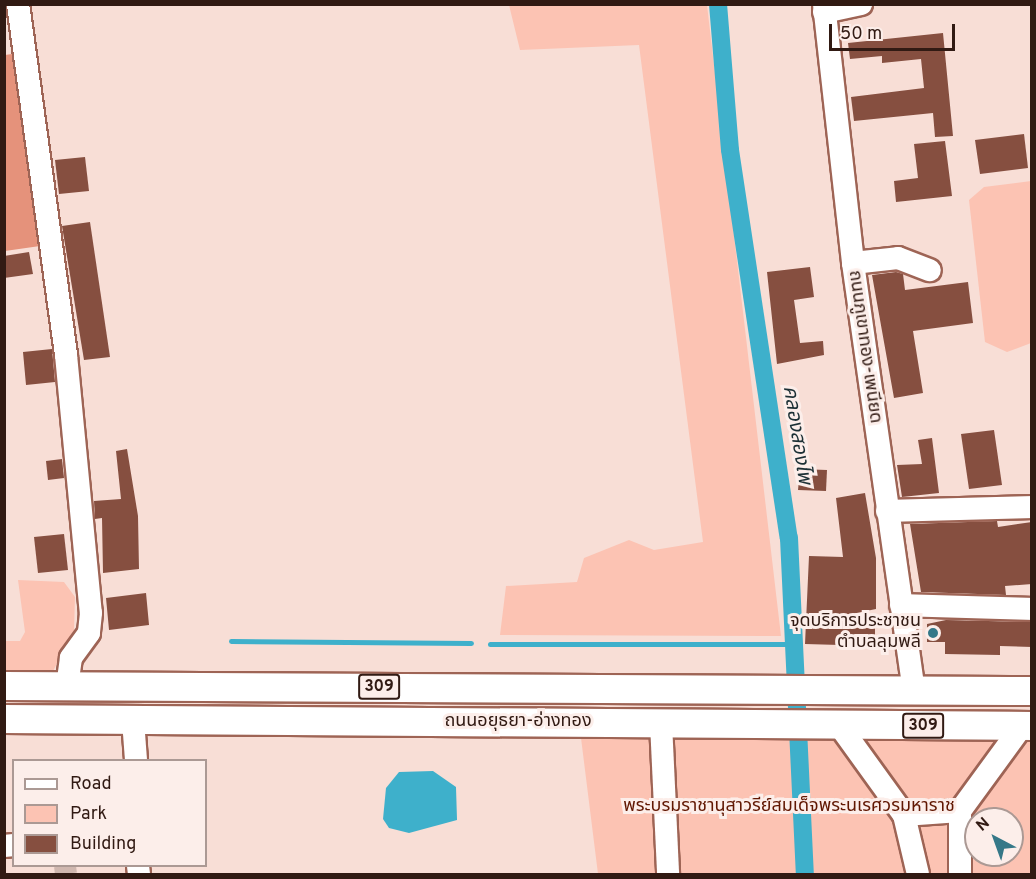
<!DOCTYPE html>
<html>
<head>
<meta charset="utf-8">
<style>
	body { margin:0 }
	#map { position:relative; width:1036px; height:879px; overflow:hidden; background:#f8ded6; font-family:Overpass,"Noto Sans Thai",sans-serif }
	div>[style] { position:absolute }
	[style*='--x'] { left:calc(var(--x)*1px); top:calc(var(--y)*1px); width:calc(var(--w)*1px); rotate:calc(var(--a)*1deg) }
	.green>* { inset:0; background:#fcc3b3 }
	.forest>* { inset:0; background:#e5927b }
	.water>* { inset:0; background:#3eb0cb }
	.stream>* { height:5px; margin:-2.5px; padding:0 2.5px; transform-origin:2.5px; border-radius:2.5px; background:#3eb0cb }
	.canal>* { height:18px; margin:-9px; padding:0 9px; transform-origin:9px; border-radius:9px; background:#3eb0cb }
	.building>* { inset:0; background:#864f40 }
	.minor-tunnel>* { height:22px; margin-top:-11px; transform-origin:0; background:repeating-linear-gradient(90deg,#d0b7af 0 22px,transparent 0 33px) }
	.roads { filter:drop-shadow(2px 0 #9e6455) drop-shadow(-2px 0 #9e6455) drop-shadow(0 2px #9e6455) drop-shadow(0 -2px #9e6455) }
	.minor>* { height:22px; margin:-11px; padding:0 11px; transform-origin:11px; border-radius:11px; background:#fff }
	.major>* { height:28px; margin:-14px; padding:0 14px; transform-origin:14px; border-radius:14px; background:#fff }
	.dots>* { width:16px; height:16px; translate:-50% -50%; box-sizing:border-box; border:3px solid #fceeea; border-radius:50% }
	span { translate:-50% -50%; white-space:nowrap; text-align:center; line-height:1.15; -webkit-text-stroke:6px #fceeea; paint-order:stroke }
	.shield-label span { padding:2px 4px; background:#fceeea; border:2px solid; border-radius:4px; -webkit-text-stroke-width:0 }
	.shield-label { font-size:16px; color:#311a13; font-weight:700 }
	.street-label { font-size:18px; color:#311a13 }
	.poi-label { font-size:18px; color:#311a13 }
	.right { translate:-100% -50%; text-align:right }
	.park-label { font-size:18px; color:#611702 }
	.water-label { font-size:20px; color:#1c3035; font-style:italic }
	.frame { position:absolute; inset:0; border:6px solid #311a13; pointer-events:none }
	.legend { position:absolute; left:12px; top:759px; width:195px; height:108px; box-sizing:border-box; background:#fceeea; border:2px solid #ab9994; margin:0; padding:8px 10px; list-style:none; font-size:18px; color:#311a13 }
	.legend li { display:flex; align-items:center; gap:12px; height:30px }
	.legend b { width:30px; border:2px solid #ab9994 }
	.north { position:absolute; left:964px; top:807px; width:60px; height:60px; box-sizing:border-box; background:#fceeea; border:2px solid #ab9994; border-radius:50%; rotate:319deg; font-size:16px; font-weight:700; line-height:24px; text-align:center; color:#311a13 }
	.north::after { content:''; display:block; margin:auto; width:21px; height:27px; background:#357888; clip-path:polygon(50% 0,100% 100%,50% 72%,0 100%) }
	.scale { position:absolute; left:829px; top:24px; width:126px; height:27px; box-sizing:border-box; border:3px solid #311a13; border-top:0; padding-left:8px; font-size:18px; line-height:21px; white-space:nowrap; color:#311a13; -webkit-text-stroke:4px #fceeea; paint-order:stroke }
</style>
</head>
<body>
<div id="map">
	<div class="green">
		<div style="clip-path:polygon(509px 5px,707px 5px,781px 636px,500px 635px,506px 586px,577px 582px,584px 558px,629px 540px,654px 550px,703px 542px,639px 45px,520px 50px)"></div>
		<div style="clip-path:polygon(1031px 181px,1031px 343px,1007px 352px,985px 342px,969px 200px,984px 187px)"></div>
		<div style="clip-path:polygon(18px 580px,64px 582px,75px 597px,74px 631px,53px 671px,5px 670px,5px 641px,20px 641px,25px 632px)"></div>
		<div style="clip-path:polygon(evenodd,581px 738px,1031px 741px,1031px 874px,598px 874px,581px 738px,976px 819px,1012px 819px,1012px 855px,976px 855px,976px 819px)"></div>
	</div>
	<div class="forest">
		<div style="clip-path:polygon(19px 53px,40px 246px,5px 251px,5px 55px)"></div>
	</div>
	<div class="water">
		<div style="clip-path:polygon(433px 771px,456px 787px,457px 820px,409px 833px,389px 828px,383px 819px,386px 788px,399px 772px)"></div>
	</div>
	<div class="stream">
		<div style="--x:231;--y:641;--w:240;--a:0.5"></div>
		<div style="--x:490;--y:644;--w:303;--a:0"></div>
	</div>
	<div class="canal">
		<div style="--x:718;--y:4;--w:146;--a:85.3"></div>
		<div style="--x:730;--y:150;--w:392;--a:81.4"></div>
		<div style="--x:789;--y:538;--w:336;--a:87.3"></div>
	</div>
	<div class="building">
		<div style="clip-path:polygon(943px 33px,953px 136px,935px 137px,933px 113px,854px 121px,851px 97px,924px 88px,921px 59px,882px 63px,882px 56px,850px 59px,848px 43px)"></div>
		<div style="clip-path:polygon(1024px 134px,1028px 168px,980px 174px,975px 140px)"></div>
		<div style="clip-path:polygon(945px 141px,952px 196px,896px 202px,894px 181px,918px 178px,914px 144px)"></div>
		<div style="clip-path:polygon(85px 157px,89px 191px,59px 194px,55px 160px)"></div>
		<div style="clip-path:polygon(90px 222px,110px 357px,84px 360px,62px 226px)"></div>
		<div style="clip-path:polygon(29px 252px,33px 274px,4px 278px,4px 256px)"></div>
		<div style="clip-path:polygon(810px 267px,814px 297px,794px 300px,800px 343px,823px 341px,824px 355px,777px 364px,767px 272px)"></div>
		<div style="clip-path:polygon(896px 272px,903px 274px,905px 290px,968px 282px,973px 323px,913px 331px,923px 393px,894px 398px,872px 275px)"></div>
		<div style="clip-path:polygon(52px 349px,55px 382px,26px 385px,23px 352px)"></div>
		<div style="clip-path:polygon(994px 430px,1002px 485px,969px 489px,961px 434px)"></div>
		<div style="clip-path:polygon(932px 438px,939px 493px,902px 497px,897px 465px,922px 464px,918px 440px)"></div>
		<div style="clip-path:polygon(127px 449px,138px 516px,139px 569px,103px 573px,102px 518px,95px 519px,94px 501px,121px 499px,116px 451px)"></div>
		<div style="clip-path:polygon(62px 459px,64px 478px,48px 480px,46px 461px)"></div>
		<div style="clip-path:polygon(800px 469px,827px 470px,826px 491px,798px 490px)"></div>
		<div style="clip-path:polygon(865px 493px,876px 558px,876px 609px,842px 616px,844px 628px,875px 627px,875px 646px,805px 644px,809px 556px,843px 557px,836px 498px)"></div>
		<div style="clip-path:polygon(997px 521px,998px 527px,1032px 522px,1032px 584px,1005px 586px,1006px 595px,921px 592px,910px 524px)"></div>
		<div style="clip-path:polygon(64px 534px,68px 570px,38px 573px,34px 537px)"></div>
		<div style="clip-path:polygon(146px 593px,149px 625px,109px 630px,106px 598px)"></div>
		<div style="clip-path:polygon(946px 620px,1032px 622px,1032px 647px,1000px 646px,1000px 655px,945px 654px,945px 642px,927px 642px,927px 624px)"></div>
	</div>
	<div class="minor-tunnel">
		<div style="--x:65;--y:866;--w:8;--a:83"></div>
	</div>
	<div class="roads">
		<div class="minor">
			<div style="--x:18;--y:4;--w:354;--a:82.2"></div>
			<div style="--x:66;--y:355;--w:259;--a:84.5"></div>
			<div style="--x:91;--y:613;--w:20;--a:96"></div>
			<div style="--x:89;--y:633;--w:31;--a:126"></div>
			<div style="--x:71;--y:658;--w:28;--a:98"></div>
			<div style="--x:824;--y:4;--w:261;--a:83.6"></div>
			<div style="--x:853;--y:263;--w:430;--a:81.9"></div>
			<div style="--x:824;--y:12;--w:38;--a:-12"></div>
			<div style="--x:853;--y:263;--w:45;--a:-6.3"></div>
			<div style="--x:898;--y:258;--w:34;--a:21"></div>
			<div style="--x:887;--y:511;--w:145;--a:-1.6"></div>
			<div style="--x:901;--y:605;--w:131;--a:1.7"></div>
			<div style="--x:133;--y:720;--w:40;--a:85.7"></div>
			<div style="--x:661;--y:723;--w:151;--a:87.3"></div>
			<div style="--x:839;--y:725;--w:111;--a:54.2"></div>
			<div style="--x:904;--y:815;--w:61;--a:76.7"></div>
			<div style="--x:904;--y:815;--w:56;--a:-4.1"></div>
			<div style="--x:4;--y:846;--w:10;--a:-6"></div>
			<div style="--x:138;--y:866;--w:8;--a:83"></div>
			<div style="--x:960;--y:874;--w:63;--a:-90"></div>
			<div style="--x:960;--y:811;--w:105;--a:-53.9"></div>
		</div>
		<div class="major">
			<div style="--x:4;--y:686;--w:1028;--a:0.28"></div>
			<div style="--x:4;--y:719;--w:1028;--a:0.39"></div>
		</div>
	</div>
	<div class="dots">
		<div style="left:933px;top:633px;background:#357888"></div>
	</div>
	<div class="shield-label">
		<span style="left:379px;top:687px">309</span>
		<span style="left:923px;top:726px">309</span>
	</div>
	<div class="street-label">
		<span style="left:864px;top:347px;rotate:82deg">ถนนภูเขาทอง-เพนียด</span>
		<span style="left:518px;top:722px">ถนนอยุธยา-อ่างทอง</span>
	</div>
	<div class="poi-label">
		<span class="right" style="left:921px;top:633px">จุดบริการประชาชน<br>ตำบลลุมพลี</span>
	</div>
	<div class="park-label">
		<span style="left:789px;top:807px">พระบรมราชานุสาวรีย์สมเด็จพระนเรศวรมหาราช</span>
	</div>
	<div class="water-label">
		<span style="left:796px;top:435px;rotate:81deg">คลองสองไพ</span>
	</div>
	<div class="frame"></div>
	<ul class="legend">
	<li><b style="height:8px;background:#fff"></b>Road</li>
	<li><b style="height:16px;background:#fcc3b3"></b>Park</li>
	<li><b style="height:16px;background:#864f40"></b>Building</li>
	</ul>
	<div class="north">N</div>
	<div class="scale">50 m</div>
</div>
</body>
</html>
